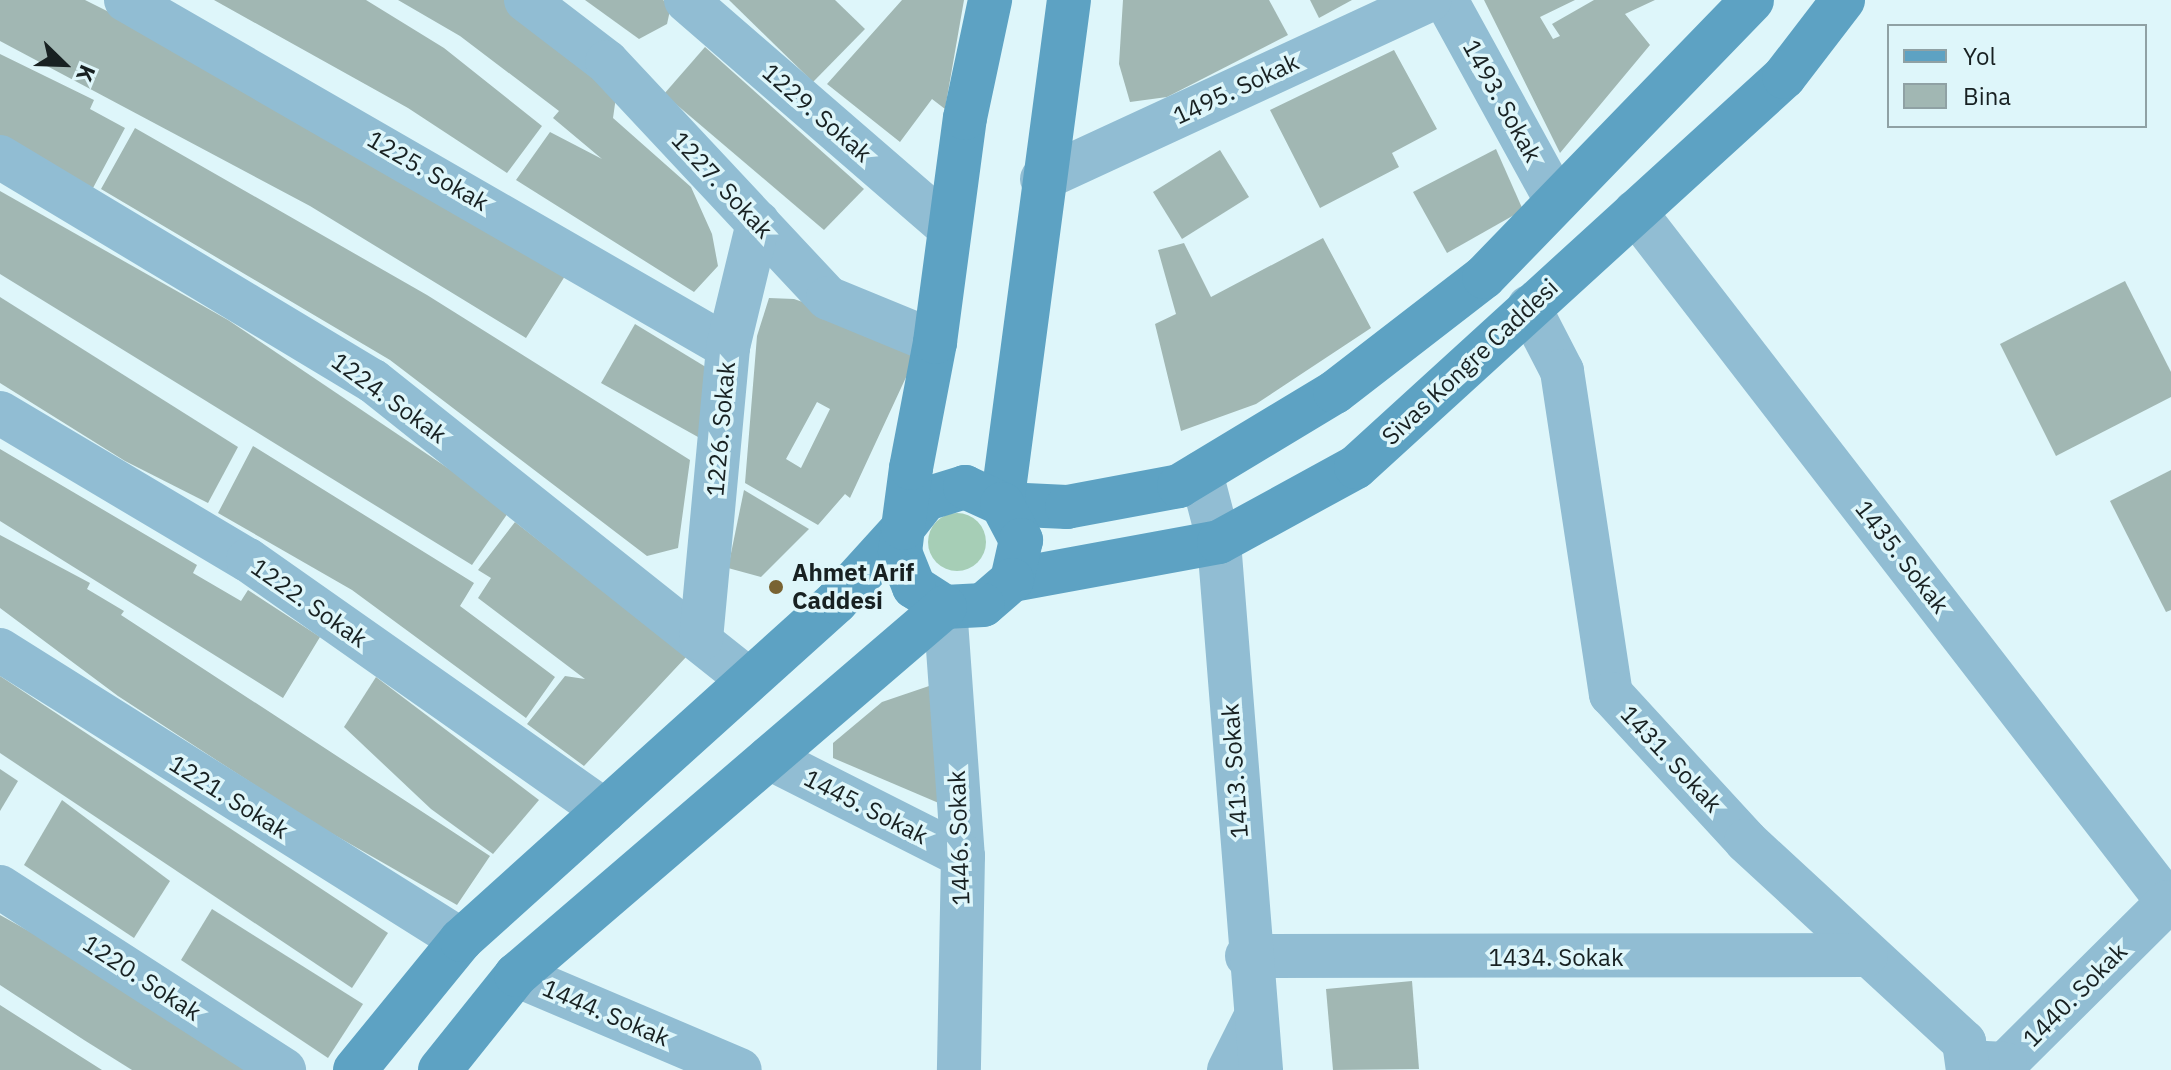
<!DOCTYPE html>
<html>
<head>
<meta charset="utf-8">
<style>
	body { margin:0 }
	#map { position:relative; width:2171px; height:1070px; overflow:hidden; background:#def6fa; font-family:"IBM Plex Sans",sans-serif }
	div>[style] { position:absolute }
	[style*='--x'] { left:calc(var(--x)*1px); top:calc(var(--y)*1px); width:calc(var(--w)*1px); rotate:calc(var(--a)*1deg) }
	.green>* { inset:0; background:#a6ceb6 }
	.round { border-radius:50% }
	.building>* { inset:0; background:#a1b7b3 }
	.minor>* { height:44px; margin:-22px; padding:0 22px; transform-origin:22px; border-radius:22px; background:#91bdd3 }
	.tertiary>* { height:44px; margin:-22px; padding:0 22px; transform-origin:22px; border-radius:22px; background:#91bdd3 }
	.secondary>* { height:44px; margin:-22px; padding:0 22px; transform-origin:22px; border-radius:22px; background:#5da2c3 }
	.dots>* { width:22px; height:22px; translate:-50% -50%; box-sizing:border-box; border:4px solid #def6fa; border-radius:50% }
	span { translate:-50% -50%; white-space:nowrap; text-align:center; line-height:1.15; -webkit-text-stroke:7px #def6fa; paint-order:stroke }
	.street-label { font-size:24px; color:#182122 }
	.poi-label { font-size:24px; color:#182122; font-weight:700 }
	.left { translate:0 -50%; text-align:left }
	.legend { position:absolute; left:1887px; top:24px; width:260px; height:104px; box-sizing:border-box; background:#def6fa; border:2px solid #8fa1a4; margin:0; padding:10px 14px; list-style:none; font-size:24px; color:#182122 }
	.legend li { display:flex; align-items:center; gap:16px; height:40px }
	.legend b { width:40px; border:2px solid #8fa1a4 }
	.north { position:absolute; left:24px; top:24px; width:80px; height:80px; -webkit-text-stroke:6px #def6fa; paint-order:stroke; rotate:113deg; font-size:22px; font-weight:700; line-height:32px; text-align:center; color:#182122 }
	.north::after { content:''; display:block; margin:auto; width:28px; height:36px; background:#182122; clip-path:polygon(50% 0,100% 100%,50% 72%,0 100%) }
</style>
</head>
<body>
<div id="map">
	<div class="green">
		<div class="round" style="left:928px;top:513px;width:58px;height:58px"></div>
	</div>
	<div class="building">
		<div style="clip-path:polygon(0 0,85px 0,109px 12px,565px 276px,526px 338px,310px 206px,0 41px)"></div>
		<div style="clip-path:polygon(214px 0,366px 0,444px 48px,542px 126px,507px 173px,408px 108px)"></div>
		<div style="clip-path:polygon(398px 0,507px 0,617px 90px,613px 118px,691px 187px,712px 234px,718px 266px,694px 292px,516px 180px,550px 132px,602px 159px,553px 118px,559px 111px,460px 36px)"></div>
		<div style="clip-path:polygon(585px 0,663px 0,671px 6px,667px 24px,639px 39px)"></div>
		<div style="clip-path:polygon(729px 0,835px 0,865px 29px,813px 82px)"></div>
		<div style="clip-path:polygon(902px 0,964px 0,945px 109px,932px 99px,900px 142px,827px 84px)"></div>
		<div style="clip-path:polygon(1123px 0,1269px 0,1288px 35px,1167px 97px,1130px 102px,1119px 64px)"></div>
		<div style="clip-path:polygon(1310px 0,1352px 0,1319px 18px)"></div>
		<div style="clip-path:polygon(1484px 0,1575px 0,1540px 17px,1553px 39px,1560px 36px,1552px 24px,1594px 0,1655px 0,1625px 14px,1650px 45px,1560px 153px)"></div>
		<div style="clip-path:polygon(705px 47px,864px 189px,824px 230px,664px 94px)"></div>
		<div style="clip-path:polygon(1394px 50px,1437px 129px,1392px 153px,1399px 167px,1320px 208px,1270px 110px)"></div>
		<div style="clip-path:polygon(0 54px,94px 100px,90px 109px,125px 128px,93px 188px,0 136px)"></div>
		<div style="clip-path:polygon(135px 128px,427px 295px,690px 460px,678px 548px,647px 556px,390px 360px,101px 189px)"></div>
		<div style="clip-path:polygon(1496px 149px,1523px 210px,1447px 253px,1413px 192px)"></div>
		<div style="clip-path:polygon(1220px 150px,1249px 197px,1182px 239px,1153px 192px)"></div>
		<div style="clip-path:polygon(0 191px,228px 320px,510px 510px,472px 565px,0 274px)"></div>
		<div style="clip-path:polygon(1323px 238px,1371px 328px,1256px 404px,1181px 431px,1155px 324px,1176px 314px,1158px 250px,1184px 243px,1211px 297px)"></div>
		<div style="clip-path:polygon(2125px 281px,2171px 372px,2171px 397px,2056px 456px,2000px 344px)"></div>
		<div style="clip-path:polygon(0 297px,238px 447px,208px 503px,125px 461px,0 383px)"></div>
		<div style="clip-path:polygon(evenodd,769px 298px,794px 299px,901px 336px,914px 360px,850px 498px,845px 494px,818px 525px,745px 483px,757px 336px,769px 298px,817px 402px,830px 409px,801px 468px,786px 459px,817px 402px)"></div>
		<div style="clip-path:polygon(635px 324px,714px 372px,698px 437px,601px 383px)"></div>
		<div style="clip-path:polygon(253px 446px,474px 583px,460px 606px,555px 677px,526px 718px,352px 590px,218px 513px)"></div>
		<div style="clip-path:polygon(0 449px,197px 565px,193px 573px,241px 601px,248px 590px,320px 637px,283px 698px,0 521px)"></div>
		<div style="clip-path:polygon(2171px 470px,2171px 610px,2166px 612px,2110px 501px)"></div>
		<div style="clip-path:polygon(744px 490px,809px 529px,761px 577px,728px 568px)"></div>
		<div style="clip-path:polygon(515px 522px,687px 656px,584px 766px,527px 724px,565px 676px,585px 679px,478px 598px,491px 578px,478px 570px)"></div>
		<div style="clip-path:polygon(0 535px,90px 583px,87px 589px,124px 611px,121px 615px,490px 856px,457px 905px,310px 821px,118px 696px,0 608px)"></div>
		<div style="clip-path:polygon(0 676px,388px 933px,352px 988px,0 753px)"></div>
		<div style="clip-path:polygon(376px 677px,539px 800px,493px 854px,431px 809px,344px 727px)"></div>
		<div style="clip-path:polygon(932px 685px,941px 804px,833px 758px,833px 743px,882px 702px)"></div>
		<div style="clip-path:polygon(0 769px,18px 781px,0 811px)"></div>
		<div style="clip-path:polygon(62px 800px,170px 881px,134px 938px,24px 865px)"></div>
		<div style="clip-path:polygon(212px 909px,363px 1004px,328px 1058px,181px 960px)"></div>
		<div style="clip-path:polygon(0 915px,50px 943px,245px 1070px,132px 1070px,84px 1040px,0 985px)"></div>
		<div style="clip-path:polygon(1412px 981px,1419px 1069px,1333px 1070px,1326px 989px)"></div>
		<div style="clip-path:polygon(0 1005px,72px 1051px,102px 1070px,0 1070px)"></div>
	</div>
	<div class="minor">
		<div style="--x:126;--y:0;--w:695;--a:29.96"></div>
		<div style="--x:526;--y:0;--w:102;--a:37.4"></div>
		<div style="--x:607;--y:62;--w:323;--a:46.9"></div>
		<div style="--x:828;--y:298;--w:116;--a:22.4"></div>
		<div style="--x:686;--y:0;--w:347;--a:40.9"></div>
		<div style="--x:1446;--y:0;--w:230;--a:61.2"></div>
		<div style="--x:0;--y:157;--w:435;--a:31"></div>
		<div style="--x:373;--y:381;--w:480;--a:38.5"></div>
		<div style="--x:1042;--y:179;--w:427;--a:-24.8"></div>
		<div style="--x:1635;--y:212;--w:872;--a:52.32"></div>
		<div style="--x:2168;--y:902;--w:230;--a:135.2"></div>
		<div style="--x:2005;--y:1064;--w:34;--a:-177"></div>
		<div style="--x:1529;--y:307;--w:72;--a:62.7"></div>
		<div style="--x:1562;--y:371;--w:327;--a:81.4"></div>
		<div style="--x:1611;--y:694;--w:200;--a:47.4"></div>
		<div style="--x:1746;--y:841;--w:297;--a:42.7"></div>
		<div style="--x:1964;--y:1042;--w:28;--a:82"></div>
		<div style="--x:0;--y:413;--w:288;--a:30.7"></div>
		<div style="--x:248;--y:560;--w:436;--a:35.1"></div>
		<div style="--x:945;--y:607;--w:250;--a:85.9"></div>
		<div style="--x:963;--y:856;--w:214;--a:91.1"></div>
		<div style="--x:701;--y:639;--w:293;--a:-84.7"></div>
		<div style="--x:728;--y:347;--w:128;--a:-76.4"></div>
		<div style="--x:0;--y:650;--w:545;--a:32.17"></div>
		<div style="--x:769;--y:758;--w:217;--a:26.8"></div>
		<div style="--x:0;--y:887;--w:338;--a:32.8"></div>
		<div style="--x:1247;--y:956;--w:619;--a:-0.09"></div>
		<div style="--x:516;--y:975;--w:243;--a:23"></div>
		<div style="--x:1229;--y:1070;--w:60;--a:-63.4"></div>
	</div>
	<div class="tertiary">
		<div style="--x:1201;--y:473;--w:71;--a:75.4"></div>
		<div style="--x:1219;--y:542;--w:530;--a:85.45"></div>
	</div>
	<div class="secondary">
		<div style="--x:1002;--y:504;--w:65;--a:2.6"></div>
		<div style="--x:1067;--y:507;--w:114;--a:-10.6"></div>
		<div style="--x:1179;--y:486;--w:182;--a:-31.1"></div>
		<div style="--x:1335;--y:392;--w:188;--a:-37.7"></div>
		<div style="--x:1484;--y:277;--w:385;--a:-45.9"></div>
		<div style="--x:1002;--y:504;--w:508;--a:-82.43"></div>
		<div style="--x:1012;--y:580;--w:210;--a:-10.4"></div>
		<div style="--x:1219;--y:542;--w:156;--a:-28.7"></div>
		<div style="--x:1356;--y:467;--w:579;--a:-42.34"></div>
		<div style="--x:1784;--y:77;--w:97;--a:-52.5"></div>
		<div style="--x:355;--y:1070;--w:168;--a:-50.8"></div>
		<div style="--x:461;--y:940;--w:505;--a:-42.03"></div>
		<div style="--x:836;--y:602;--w:100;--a:-47.8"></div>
		<div style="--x:903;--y:528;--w:37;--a:-52"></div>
		<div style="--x:926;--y:499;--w:41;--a:-17.1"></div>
		<div style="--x:965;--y:487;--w:41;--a:24.7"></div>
		<div style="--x:1002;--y:504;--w:41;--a:62.2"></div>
		<div style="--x:1021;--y:540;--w:41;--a:102.7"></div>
		<div style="--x:1012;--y:580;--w:38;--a:139"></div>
		<div style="--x:983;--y:605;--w:38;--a:177"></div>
		<div style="--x:945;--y:607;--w:37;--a:-147"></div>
		<div style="--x:914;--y:587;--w:38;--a:-112"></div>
		<div style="--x:900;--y:552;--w:24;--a:-83"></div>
		<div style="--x:903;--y:528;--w:61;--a:-82.4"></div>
		<div style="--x:911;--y:468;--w:128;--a:-79.2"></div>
		<div style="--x:935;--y:342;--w:226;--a:-82.4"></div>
		<div style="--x:965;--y:118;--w:121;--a:-78"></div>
		<div style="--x:440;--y:1070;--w:122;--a:-51.3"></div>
		<div style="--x:516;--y:975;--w:565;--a:-40.62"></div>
	</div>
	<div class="dots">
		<div style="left:776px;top:587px;background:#796333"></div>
	</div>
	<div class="street-label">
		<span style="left:1236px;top:89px;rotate:-25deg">1495. Sokak</span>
		<span style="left:1502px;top:101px;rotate:61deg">1493. Sokak</span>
		<span style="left:817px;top:113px;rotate:41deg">1229. Sokak</span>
		<span style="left:428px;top:171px;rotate:30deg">1225. Sokak</span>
		<span style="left:722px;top:185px;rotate:47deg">1227. Sokak</span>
		<span style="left:1470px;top:362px;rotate:-43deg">Sivas Kongre Caddesi</span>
		<span style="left:389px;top:398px;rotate:36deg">1224. Sokak</span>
		<span style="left:721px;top:429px;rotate:-85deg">1226. Sokak</span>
		<span style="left:1902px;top:557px;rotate:52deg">1435. Sokak</span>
		<span style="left:309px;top:603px;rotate:35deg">1222. Sokak</span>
		<span style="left:1671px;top:759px;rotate:47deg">1431. Sokak</span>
		<span style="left:1235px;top:771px;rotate:-94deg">1413. Sokak</span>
		<span style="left:229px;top:797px;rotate:32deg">1221. Sokak</span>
		<span style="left:866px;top:807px;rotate:27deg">1445. Sokak</span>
		<span style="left:959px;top:838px;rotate:-92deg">1446. Sokak</span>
		<span style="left:1556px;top:958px">1434. Sokak</span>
		<span style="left:142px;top:978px;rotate:33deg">1220. Sokak</span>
		<span style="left:2075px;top:995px;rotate:-45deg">1440. Sokak</span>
		<span style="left:606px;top:1013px;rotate:23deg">1444. Sokak</span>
	</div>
	<div class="poi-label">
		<span class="left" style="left:792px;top:587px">Ahmet Arif<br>Caddesi</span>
	</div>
	<ul class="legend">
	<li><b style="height:10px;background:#5da2c3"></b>Yol</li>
	<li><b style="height:22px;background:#a1b7b3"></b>Bina</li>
	</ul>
	<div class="north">K</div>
</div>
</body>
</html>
